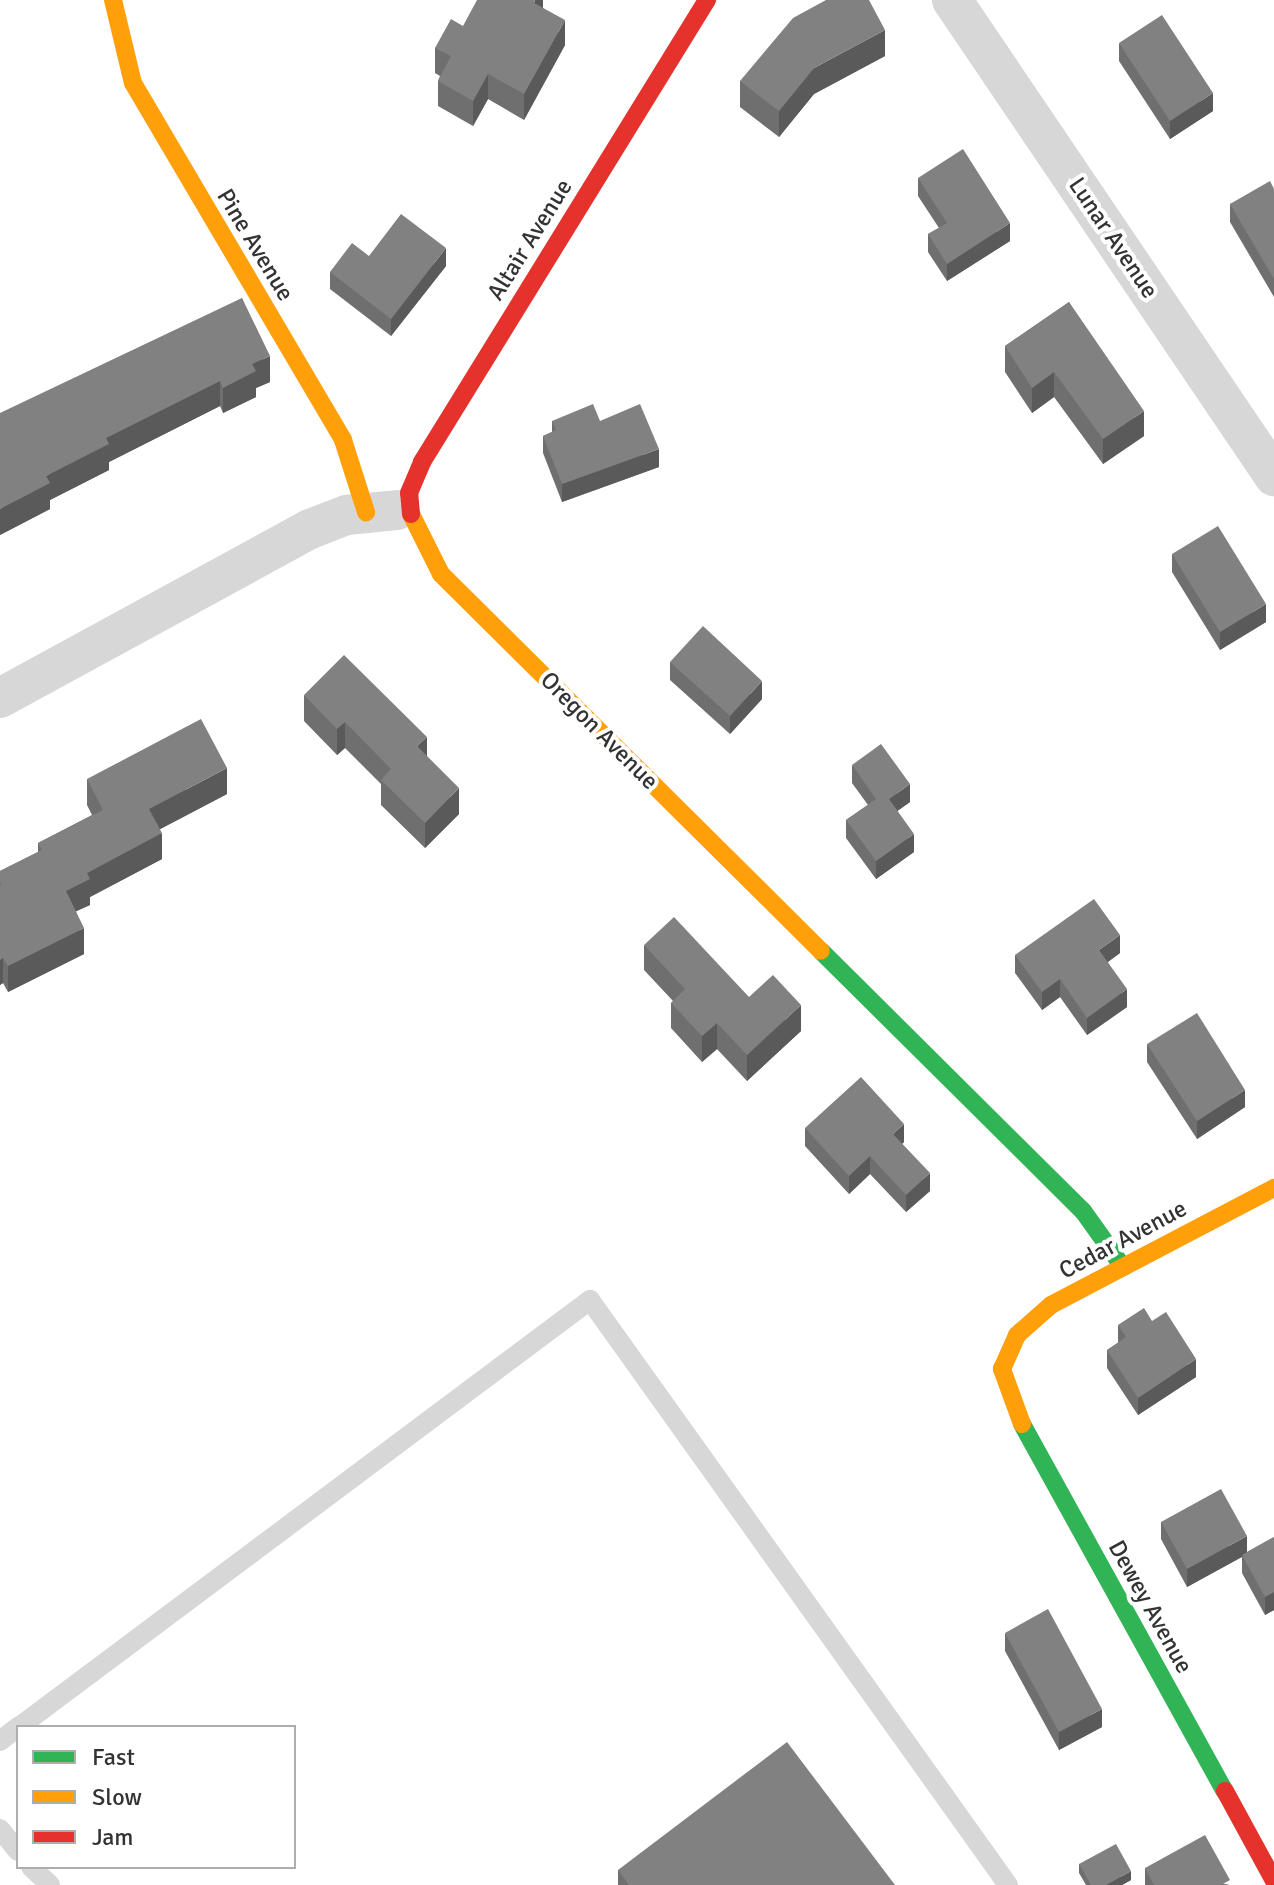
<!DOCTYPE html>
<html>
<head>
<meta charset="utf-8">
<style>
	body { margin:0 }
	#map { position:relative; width:1274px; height:1885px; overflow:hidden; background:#fff; font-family:Signika,sans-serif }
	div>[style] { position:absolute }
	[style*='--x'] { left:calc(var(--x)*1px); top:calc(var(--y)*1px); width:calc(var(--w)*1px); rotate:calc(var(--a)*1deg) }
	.lane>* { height:20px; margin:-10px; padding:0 10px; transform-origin:10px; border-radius:10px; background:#d7d7d7 }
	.street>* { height:40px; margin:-20px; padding:0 20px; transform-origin:20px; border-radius:20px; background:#d7d7d7 }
	.fast>* { height:18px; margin:-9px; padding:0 9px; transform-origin:9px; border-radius:9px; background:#30b455 }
	.slow>* { height:18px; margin:-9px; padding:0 9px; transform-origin:9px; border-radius:9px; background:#ff9f0a }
	.jam>* { height:18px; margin:-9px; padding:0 9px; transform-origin:9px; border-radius:9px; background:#e5322d }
	.wall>* { inset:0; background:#6f6f6f }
	.shaded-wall>* { inset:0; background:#5a5a5a }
	.building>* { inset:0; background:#818181 }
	span { translate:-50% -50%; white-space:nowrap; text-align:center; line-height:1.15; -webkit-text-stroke:8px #fff; paint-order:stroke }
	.street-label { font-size:24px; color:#333 }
	.legend { position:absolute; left:16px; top:1725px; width:280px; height:144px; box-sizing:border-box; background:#fff; border:2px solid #adadad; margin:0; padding:10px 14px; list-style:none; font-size:24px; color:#333 }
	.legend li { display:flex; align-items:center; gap:16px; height:40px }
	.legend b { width:40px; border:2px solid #adadad }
</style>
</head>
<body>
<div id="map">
	<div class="lane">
		<div style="--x:19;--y:1727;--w:713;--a:-36.79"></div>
		<div style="--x:590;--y:1300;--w:719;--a:54.45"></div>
		<div style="--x:0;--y:1741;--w:23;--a:-38"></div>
		<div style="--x:0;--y:1829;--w:28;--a:51"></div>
		<div style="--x:31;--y:1867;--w:26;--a:43"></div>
	</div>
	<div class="street">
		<div style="--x:952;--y:0;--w:575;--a:55.92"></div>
		<div style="--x:0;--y:698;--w:353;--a:-28.6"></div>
		<div style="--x:310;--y:529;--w:40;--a:-21"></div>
		<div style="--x:347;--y:515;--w:50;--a:-5.7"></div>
	</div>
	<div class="fast">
		<div style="--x:821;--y:951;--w:369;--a:44.8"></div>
		<div style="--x:1083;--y:1211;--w:69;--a:54.5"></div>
		<div style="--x:1022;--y:1424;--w:419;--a:61.1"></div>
	</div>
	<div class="slow">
		<div style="--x:113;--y:0;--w:85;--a:76.5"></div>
		<div style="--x:133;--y:83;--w:414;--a:59.5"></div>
		<div style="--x:343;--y:440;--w:76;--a:72.3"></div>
		<div style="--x:411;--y:514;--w:67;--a:63.4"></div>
		<div style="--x:441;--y:574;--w:535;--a:44.77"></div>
		<div style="--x:1022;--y:1424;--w:59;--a:-110"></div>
		<div style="--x:1002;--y:1369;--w:37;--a:-66"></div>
		<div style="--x:1017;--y:1335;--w:45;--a:-41.4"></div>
		<div style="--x:1051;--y:1305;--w:252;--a:-27.7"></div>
	</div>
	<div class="jam">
		<div style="--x:411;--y:514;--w:21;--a:-95"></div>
		<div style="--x:409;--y:493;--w:34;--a:-67"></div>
		<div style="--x:422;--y:462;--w:543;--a:-58.33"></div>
		<div style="--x:1225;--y:1791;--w:102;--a:61.4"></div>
	</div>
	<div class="wall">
		<div style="clip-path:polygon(543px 0,543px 8px,565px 45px,524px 120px,488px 99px,473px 126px,438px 106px,438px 81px,440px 76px,435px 73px,435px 48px,463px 26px)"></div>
		<div style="clip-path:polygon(1119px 43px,1213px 111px,1170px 139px,1119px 61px)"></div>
		<div style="clip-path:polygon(885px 56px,814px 94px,779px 137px,740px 107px,740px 81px)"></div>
		<div style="clip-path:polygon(918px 178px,1010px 241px,947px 281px,928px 252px,928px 234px,939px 228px,918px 196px)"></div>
		<div style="clip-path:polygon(1274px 189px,1274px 297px,1230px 222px,1230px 204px)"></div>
		<div style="clip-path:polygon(369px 256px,446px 266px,391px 336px,330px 289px,330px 272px)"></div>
		<div style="clip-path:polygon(242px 298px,270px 382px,256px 388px,256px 397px,223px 413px,220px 406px,109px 462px,109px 470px,50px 500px,50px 509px,0 535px)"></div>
		<div style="clip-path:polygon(1069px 302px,1144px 436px,1103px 464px,1054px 397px,1032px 413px,1005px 372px,1005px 346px)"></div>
		<div style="clip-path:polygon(552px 421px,600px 421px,659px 467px,562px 502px,543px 453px,543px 436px,552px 432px)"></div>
		<div style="clip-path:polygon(1172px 554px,1266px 622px,1220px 650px,1172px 572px)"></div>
		<div style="clip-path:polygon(670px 662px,762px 699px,730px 734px,670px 680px)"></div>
		<div style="clip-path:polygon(304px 695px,427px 756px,459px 814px,425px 848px,381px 805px,381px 784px,345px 748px,337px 755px,304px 721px)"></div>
		<div style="clip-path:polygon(852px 765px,910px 802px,897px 811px,914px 852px,876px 879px,846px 838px,846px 820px,868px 805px,852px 783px)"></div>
		<div style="clip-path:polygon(87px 779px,227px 794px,160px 829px,162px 859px,90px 897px,90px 905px,76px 911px,84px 954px,8px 992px,3px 983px,0 985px,0 871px,38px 852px,38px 843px,92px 815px,87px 805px)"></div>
		<div style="clip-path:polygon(644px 945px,749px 997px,801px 1031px,747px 1081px,717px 1049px,702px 1062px,671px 1028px,671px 1003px,673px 1001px,644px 970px)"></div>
		<div style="clip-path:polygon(1120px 953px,1108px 962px,1127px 1007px,1087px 1035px,1060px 997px,1042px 1010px,1015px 973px,1015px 955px)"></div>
		<div style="clip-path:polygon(1147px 1044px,1245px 1107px,1197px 1139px,1147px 1062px)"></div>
		<div style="clip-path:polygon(805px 1128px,904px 1142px,902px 1144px,930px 1191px,906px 1212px,870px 1174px,849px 1194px,805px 1146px)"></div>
		<div style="clip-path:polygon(1152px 1321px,1196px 1377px,1138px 1415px,1107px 1368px,1107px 1350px,1118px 1343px,1118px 1325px)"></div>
		<div style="clip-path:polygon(1161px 1522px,1247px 1552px,1274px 1537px,1274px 1610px,1265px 1615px,1242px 1573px,1242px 1557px,1187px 1587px,1161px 1539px)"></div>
		<div style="clip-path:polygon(1005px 1633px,1102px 1727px,1059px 1750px,1005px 1651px)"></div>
		<div style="clip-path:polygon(1079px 1864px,1131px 1880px,1122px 1885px,1086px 1885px,1079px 1873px)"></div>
		<div style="clip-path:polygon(1145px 1868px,1230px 1885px,1145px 1885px)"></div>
		<div style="clip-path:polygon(618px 1870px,895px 1885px,618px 1885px)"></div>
	</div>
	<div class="shaded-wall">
		<div style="clip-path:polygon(535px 0,543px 0,543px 12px,534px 3px)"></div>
		<div style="clip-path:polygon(565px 20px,565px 45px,524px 120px,524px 94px)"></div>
		<div style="clip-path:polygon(885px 30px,885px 56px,814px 94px,779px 137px,779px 111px,814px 68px)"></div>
		<div style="clip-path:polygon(488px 74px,488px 99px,473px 126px,473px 101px)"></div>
		<div style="clip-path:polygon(1213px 93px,1213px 111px,1170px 139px,1170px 121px)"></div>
		<div style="clip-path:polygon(1010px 223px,1010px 241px,947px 281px,947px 264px)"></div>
		<div style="clip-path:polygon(446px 248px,446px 266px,391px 336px,391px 319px)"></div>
		<div style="clip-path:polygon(270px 356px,270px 382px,256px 388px,256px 397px,223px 413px,223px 388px,252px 364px)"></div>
		<div style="clip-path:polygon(1054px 372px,1054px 397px,1032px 413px,1032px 388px)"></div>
		<div style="clip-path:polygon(220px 381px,220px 406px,109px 462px,109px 470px,50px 500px,50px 509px,0 535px,0 509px,46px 476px,106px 438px)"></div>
		<div style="clip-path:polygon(1144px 411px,1144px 436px,1103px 464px,1103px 439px)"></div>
		<div style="clip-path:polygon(659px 449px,659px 467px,562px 502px,562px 484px)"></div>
		<div style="clip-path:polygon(1266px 604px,1266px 622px,1220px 650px,1220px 632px)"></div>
		<div style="clip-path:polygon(762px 681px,762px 699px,730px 734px,730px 716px)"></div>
		<div style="clip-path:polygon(345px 722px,345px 748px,337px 755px,337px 729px)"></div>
		<div style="clip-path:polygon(427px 737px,427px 762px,417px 746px)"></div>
		<div style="clip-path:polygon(227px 768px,227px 794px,149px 835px,149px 809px)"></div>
		<div style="clip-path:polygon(910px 784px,910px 802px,889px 817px,889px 799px)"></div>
		<div style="clip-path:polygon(459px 788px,459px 814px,425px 848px,425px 823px)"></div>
		<div style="clip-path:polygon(162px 833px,162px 859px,90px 897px,90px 905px,66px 916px,66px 891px,87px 873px)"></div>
		<div style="clip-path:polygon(914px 834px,914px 852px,876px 879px,876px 861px)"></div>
		<div style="clip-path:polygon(84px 928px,84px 954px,8px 992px,8px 966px)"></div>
		<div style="clip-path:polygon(1120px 935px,1120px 953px,1099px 968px,1099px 950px)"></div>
		<div style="clip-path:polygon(3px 958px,3px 983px,0 985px,0 960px)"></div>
		<div style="clip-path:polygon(1060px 979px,1060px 997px,1042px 1010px,1042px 992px)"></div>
		<div style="clip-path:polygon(1127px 989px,1127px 1007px,1087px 1035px,1087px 1018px)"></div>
		<div style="clip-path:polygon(801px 1005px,801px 1031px,747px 1081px,747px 1055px)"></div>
		<div style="clip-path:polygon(717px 1023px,717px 1049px,702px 1062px,702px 1036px)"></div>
		<div style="clip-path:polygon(1245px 1090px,1245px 1107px,1197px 1139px,1197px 1121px)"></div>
		<div style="clip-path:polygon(904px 1124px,904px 1142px,893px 1152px,893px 1134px)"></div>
		<div style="clip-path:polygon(870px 1156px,870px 1174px,849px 1194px,849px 1176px)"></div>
		<div style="clip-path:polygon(930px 1173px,930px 1191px,906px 1212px,906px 1195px)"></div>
		<div style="clip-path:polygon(1196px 1359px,1196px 1377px,1138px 1415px,1138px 1398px)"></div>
		<div style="clip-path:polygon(1247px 1536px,1247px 1554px,1187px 1587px,1187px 1569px)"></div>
		<div style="clip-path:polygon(1274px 1592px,1274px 1610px,1265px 1615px,1265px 1597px)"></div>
		<div style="clip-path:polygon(1102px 1709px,1102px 1727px,1059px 1750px,1059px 1732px)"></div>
		<div style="clip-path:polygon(1131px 1871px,1131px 1880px,1122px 1885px,1106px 1885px)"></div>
	</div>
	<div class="building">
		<div style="clip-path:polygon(477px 0,535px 0,534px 3px,565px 20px,524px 94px,488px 74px,473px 101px,438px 81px,451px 56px,435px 48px,451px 19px,463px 26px)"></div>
		<div style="clip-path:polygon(826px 0,869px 0,885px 30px,814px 68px,779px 111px,740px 81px,793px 18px)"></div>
		<div style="clip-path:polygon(1162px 15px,1213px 93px,1170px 121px,1119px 43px)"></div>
		<div style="clip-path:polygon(963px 149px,1010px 223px,947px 264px,928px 234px,947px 223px,918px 178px)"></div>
		<div style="clip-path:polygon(1270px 181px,1274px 189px,1274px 279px,1230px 204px)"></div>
		<div style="clip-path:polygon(401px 214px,446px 248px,391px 319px,330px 272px,352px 243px,369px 256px)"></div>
		<div style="clip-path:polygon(242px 298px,270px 356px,252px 364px,256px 371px,223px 388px,220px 381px,106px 438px,109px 444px,46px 476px,50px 483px,0 509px,0 413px)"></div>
		<div style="clip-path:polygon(1069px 302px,1144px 411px,1103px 439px,1054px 372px,1032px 388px,1005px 346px)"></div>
		<div style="clip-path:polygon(593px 404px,600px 421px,640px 404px,659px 449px,562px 484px,543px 436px,556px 430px,552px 421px)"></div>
		<div style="clip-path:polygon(1218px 526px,1266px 604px,1220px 632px,1172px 554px)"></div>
		<div style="clip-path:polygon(703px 626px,762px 681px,730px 716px,670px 662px)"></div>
		<div style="clip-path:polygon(344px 655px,427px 737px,417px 746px,459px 788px,425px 823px,381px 780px,391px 769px,345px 722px,337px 729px,304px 695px)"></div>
		<div style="clip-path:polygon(201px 719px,227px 768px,149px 809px,162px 833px,87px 873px,90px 879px,66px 891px,84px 928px,8px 966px,3px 958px,0 960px,0 885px,1px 884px,0 881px,0 871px,42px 850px,38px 843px,103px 810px,87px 779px)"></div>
		<div style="clip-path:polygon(881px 744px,910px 784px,889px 799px,914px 834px,876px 861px,846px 820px,876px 799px,852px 765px)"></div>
		<div style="clip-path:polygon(1094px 899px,1120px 935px,1099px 950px,1127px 989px,1087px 1018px,1060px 979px,1042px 992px,1015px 955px)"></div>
		<div style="clip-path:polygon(674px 917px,749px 997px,773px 975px,801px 1005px,747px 1055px,717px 1023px,702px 1036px,671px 1003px,685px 989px,644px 945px)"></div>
		<div style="clip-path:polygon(1197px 1013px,1245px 1090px,1197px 1121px,1147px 1044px)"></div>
		<div style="clip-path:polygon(861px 1077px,904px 1124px,893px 1134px,930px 1173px,906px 1195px,870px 1156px,849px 1176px,805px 1128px)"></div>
		<div style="clip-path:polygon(1144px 1308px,1152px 1321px,1166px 1312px,1196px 1359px,1138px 1398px,1107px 1350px,1126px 1337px,1118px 1325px)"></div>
		<div style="clip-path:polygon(1221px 1489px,1247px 1536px,1187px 1569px,1161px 1522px)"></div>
		<div style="clip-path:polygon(1274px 1537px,1274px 1592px,1265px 1597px,1242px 1555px)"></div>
		<div style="clip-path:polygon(1048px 1609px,1102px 1709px,1059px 1732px,1005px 1633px)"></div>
		<div style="clip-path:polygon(787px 1742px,895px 1885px,629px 1885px,618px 1870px)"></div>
		<div style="clip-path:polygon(1205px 1835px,1230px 1880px,1221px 1885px,1154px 1885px,1145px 1868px)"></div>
		<div style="clip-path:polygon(1116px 1844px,1131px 1871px,1106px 1885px,1091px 1885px,1079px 1864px)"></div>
	</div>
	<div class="street-label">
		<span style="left:1113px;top:238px;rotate:56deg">Lunar Avenue</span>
		<span style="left:530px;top:240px;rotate:-58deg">Altair Avenue</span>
		<span style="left:255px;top:245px;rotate:59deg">Pine Avenue</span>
		<span style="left:599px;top:731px;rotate:45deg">Oregon Avenue</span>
		<span style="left:1123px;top:1240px;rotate:-28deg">Cedar Avenue</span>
		<span style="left:1150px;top:1607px;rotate:61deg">Dewey Avenue</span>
	</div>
	<ul class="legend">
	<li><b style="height:10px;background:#30b455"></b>Fast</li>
	<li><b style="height:10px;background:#ff9f0a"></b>Slow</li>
	<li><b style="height:10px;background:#e5322d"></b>Jam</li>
	</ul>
</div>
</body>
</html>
